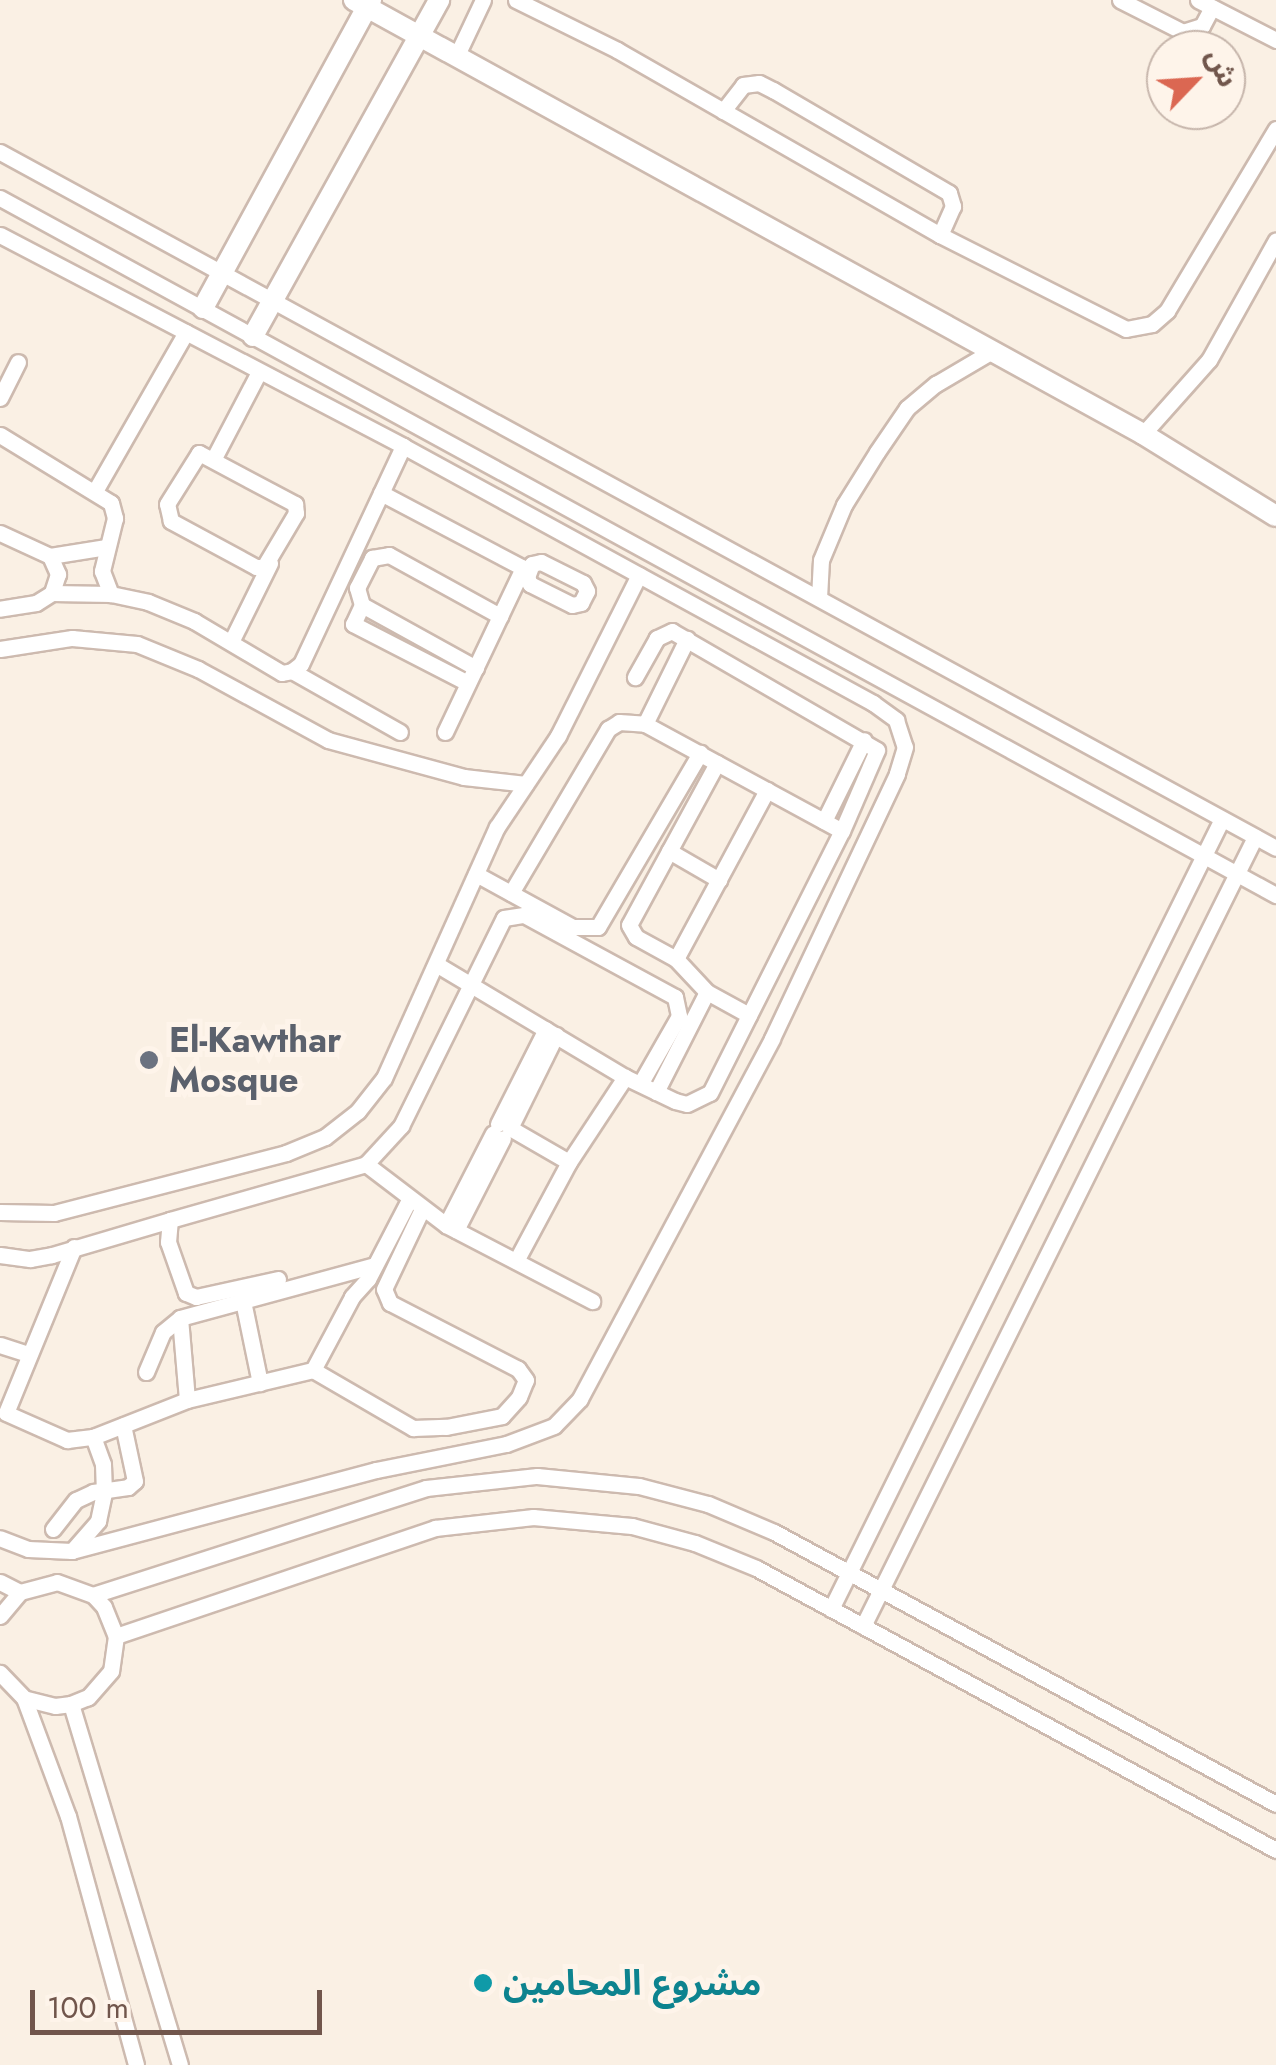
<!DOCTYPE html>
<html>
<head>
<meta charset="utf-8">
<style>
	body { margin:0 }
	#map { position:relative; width:1276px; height:2065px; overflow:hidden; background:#faf0e4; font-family:Jost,"Noto Sans Arabic",sans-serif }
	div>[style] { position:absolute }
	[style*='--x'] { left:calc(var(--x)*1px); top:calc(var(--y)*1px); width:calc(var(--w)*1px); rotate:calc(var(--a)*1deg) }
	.roads { filter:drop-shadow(2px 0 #cdbaaf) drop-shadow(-2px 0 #cdbaaf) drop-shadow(0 2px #cdbaaf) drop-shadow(0 -2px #cdbaaf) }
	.minor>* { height:15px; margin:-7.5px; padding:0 7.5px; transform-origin:7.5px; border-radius:7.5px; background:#fff }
	.tertiary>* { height:20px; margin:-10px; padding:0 10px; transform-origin:10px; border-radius:10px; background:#fff }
	.dots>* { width:28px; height:28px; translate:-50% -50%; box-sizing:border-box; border:5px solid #fef4ea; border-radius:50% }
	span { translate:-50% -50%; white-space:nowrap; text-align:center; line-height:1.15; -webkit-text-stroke:10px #fef4ea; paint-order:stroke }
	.worship-label { font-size:35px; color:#5b616d; font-weight:700 }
	.left { translate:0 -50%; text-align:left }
	.culture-label { font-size:35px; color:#0d838f; font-weight:700 }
	.north { position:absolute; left:1146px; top:30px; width:100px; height:100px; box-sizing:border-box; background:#fef4ea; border:2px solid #c6b5ab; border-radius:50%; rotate:65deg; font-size:28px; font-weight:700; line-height:40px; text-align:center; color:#71564c }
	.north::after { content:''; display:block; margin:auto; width:35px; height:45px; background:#db6752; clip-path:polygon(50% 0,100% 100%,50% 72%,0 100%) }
	.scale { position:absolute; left:30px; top:1990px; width:292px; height:45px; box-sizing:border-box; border:5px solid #71564c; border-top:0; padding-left:12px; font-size:30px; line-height:35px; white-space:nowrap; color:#71564c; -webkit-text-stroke:8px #fef4ea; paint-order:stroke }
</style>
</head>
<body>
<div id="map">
	<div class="roads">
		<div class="minor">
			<div style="--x:516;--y:0;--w:113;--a:26.3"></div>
			<div style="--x:617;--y:50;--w:372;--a:29.8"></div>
			<div style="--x:940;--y:235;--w:208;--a:26.8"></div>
			<div style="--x:1126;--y:329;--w:26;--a:-11"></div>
			<div style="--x:1152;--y:324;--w:20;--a:-41"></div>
			<div style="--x:1167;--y:311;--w:212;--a:-59.1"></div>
			<div style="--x:1120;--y:0;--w:71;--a:26.9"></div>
			<div style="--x:1183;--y:32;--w:20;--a:-18"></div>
			<div style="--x:1202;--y:26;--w:21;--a:-62"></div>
			<div style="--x:1198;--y:0;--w:88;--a:27.1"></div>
			<div style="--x:456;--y:57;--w:63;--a:-64.7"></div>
			<div style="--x:723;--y:111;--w:33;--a:-52"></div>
			<div style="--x:743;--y:85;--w:16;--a:-7"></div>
			<div style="--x:759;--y:83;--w:16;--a:27"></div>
			<div style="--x:773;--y:90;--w:204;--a:30.3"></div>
			<div style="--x:949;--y:193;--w:14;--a:73"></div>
			<div style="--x:953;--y:206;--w:32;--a:114"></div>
			<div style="--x:0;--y:152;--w:1453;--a:28.61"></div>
			<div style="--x:0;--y:198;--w:1454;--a:28.65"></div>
			<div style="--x:0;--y:235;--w:455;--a:27.6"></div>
			<div style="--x:403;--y:446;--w:536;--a:28.67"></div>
			<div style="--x:873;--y:703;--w:29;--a:36"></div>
			<div style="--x:896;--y:720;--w:28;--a:72"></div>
			<div style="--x:905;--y:747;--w:28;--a:107"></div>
			<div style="--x:897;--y:774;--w:293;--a:115.3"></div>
			<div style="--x:772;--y:1039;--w:408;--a:118.1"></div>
			<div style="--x:580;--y:1399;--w:37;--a:134"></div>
			<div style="--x:554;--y:1426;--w:51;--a:159.4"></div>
			<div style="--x:506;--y:1444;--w:133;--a:168.7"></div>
			<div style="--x:376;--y:1470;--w:315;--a:165.1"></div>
			<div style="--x:72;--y:1551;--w:44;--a:-177.4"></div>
			<div style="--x:28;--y:1549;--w:30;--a:-159"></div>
			<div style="--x:0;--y:398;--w:40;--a:-63.4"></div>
			<div style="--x:1143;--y:434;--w:99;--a:-48.3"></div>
			<div style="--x:1209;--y:360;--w:137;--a:-60.8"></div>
			<div style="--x:0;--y:435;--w:130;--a:31.5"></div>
			<div style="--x:111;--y:503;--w:16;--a:75"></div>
			<div style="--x:115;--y:518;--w:55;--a:103.8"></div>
			<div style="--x:102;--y:571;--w:25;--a:69"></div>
			<div style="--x:199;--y:453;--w:109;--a:28"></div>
			<div style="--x:295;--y:504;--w:9;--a:84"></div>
			<div style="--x:296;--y:513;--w:63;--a:120.7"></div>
			<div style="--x:264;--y:567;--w:8;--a:180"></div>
			<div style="--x:256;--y:567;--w:97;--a:-151.6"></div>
			<div style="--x:171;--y:521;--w:17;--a:-103"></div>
			<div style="--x:167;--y:504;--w:60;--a:-57.9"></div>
			<div style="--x:214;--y:458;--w:97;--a:-62.4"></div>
			<div style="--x:95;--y:491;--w:183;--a:-60.2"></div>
			<div style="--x:381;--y:493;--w:167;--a:27.8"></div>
			<div style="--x:0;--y:533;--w:55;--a:24.7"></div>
			<div style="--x:50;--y:556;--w:20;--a:66"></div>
			<div style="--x:58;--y:574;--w:20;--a:108"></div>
			<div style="--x:52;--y:593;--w:19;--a:148"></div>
			<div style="--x:36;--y:603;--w:36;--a:171"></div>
			<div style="--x:50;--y:556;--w:57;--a:-9.1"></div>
			<div style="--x:541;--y:562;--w:47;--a:26.6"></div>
			<div style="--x:583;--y:583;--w:9;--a:63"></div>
			<div style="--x:587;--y:591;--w:13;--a:117"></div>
			<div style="--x:581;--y:603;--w:9;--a:167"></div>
			<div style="--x:572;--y:605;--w:47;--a:-153.4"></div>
			<div style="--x:530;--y:584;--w:8;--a:-113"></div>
			<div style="--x:527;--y:577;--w:14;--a:-69"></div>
			<div style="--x:532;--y:564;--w:9;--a:-13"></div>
			<div style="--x:52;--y:593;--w:59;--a:1"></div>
			<div style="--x:111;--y:594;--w:38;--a:12"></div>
			<div style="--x:148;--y:602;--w:50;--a:22.4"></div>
			<div style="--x:194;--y:621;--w:102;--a:30.6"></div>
			<div style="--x:282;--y:673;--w:10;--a:-11"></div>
			<div style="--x:292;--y:671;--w:11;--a:-38"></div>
			<div style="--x:301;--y:664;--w:241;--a:-64.9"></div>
			<div style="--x:819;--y:598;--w:38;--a:-87"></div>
			<div style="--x:821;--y:560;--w:60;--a:-67.3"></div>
			<div style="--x:844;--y:505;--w:62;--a:-58.1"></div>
			<div style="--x:877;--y:452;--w:53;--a:-55.7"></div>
			<div style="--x:907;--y:408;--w:38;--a:-40"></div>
			<div style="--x:936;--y:384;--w:65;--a:-30.5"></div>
			<div style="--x:362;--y:605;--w:21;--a:115"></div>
			<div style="--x:353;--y:624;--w:129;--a:27.2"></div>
			<div style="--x:231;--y:642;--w:88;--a:-63.7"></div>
			<div style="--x:0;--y:649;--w:73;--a:-8.7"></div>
			<div style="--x:72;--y:638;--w:65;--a:5.3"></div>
			<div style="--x:137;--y:644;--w:66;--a:22.3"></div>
			<div style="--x:198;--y:669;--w:148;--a:28.6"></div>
			<div style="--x:328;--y:740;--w:141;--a:15.2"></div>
			<div style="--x:464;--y:777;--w:62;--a:6.4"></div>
			<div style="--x:476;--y:668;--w:130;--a:-151.1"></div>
			<div style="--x:362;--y:605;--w:18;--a:-106"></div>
			<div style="--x:357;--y:588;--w:34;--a:-63"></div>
			<div style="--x:372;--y:558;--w:17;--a:-10"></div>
			<div style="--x:389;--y:555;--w:127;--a:28.8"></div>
			<div style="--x:292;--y:671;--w:124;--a:29.5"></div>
			<div style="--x:645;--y:724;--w:95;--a:-63.7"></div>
			<div style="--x:445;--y:732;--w:182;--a:-64.6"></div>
			<div style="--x:717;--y:763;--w:184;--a:118.5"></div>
			<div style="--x:629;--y:925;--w:14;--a:60"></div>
			<div style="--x:636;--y:937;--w:46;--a:28.8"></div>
			<div style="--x:676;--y:959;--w:45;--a:46.8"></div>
			<div style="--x:707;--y:992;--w:48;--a:28.7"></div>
			<div style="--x:824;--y:821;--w:90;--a:-63.7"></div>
			<div style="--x:669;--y:851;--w:58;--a:30.1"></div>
			<div style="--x:476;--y:874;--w:111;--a:28.7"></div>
			<div style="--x:573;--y:927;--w:25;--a:0"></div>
			<div style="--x:598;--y:927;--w:202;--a:-59.6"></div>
			<div style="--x:511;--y:893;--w:191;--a:-59.4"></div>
			<div style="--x:608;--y:729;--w:13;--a:-32"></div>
			<div style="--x:619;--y:722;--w:26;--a:4"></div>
			<div style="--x:645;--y:724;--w:224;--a:28.5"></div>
			<div style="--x:676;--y:959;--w:192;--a:-61.7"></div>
			<div style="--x:436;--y:964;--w:220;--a:30.9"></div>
			<div style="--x:625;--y:1077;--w:55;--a:25.6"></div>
			<div style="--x:675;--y:1101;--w:12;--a:14"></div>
			<div style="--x:687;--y:1104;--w:25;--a:-26"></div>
			<div style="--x:710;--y:1093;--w:293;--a:-63.3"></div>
			<div style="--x:842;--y:831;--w:88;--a:-66.6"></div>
			<div style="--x:877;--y:750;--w:237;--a:-149.9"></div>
			<div style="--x:672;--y:631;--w:17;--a:155"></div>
			<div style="--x:657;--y:638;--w:45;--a:119.4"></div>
			<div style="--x:556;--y:1035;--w:104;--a:116.3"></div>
			<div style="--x:510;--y:1128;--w:68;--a:30"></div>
			<div style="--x:656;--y:1092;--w:112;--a:-63"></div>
			<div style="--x:498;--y:1124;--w:106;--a:-63.2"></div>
			<div style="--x:366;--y:1164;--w:101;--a:37.3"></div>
			<div style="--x:446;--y:1225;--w:165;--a:27.5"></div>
			<div style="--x:409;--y:1200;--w:89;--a:117.4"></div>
			<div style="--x:368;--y:1279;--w:24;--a:132"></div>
			<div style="--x:352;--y:1297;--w:83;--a:118.1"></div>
			<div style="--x:313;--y:1370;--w:116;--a:30.1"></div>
			<div style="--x:413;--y:1428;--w:33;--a:-2"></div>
			<div style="--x:446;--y:1427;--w:57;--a:-11.1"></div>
			<div style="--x:502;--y:1416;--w:25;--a:-48"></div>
			<div style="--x:519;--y:1397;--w:18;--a:-68"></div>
			<div style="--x:526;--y:1380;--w:14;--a:-126"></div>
			<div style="--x:518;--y:1369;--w:144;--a:-152.7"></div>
			<div style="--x:390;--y:1303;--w:15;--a:-113"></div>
			<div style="--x:384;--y:1289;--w:89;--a:-64.6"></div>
			<div style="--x:0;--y:1212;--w:54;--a:1.1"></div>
			<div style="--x:54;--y:1213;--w:240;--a:-14.5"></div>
			<div style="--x:286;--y:1153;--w:42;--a:-22.3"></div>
			<div style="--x:325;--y:1137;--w:42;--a:-38.2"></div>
			<div style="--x:358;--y:1111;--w:42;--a:-51.8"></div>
			<div style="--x:384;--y:1078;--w:275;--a:-65.8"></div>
			<div style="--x:497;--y:827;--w:110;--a:-56.2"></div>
			<div style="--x:558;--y:736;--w:180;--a:-63.3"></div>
			<div style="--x:446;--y:1225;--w:103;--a:-62.9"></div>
			<div style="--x:456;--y:1230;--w:103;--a:-62.9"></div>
			<div style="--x:74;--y:1247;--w:179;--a:112.3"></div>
			<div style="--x:6;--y:1413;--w:67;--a:23.9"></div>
			<div style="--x:67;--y:1440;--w:26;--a:-7"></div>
			<div style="--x:93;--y:1437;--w:101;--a:-21.5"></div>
			<div style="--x:187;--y:1400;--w:130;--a:-13.4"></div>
			<div style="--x:0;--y:1255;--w:30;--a:8"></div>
			<div style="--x:30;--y:1259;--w:22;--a:-10"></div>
			<div style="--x:52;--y:1255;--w:123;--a:-16.5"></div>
			<div style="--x:516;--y:1261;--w:112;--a:-61.8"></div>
			<div style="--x:569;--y:1162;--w:102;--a:-56.6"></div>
			<div style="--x:278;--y:1279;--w:84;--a:167.6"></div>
			<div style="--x:196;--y:1297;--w:11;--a:-158"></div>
			<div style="--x:186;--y:1293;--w:54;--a:-109.4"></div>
			<div style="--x:168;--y:1242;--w:22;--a:-85"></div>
			<div style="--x:170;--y:1220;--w:204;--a:-15.9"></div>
			<div style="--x:366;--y:1164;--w:52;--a:-47.4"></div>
			<div style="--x:401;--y:1126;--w:232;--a:-63.7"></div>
			<div style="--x:504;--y:918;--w:20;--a:-9"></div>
			<div style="--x:524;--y:915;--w:172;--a:28.5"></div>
			<div style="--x:675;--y:997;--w:19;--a:78"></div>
			<div style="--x:679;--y:1016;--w:78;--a:119.8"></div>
			<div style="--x:243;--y:1301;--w:84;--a:78.3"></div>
			<div style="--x:180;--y:1318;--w:82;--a:85.1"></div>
			<div style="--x:0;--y:1345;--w:29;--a:18"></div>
			<div style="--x:146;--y:1372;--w:43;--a:-67"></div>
			<div style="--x:163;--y:1332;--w:22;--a:-39"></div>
			<div style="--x:180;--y:1318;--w:202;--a:-15.2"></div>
			<div style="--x:53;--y:1529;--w:37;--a:-52"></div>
			<div style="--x:76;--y:1500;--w:19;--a:-25"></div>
			<div style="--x:93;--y:1492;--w:35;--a:-8"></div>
			<div style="--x:128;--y:1487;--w:9;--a:-41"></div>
			<div style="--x:135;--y:1481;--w:57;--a:-102.1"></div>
			<div style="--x:72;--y:1551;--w:40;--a:-49"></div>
			<div style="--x:98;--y:1521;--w:29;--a:-78"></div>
			<div style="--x:104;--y:1493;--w:29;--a:-92"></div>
			<div style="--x:103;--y:1464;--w:29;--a:-110"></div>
			<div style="--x:0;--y:1582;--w:22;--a:27"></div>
			<div style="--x:93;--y:1595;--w:350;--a:-17.8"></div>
			<div style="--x:426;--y:1488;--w:112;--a:-6.2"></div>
			<div style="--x:537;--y:1476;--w:102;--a:5.6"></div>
			<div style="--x:639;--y:1486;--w:71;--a:14.6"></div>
			<div style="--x:708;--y:1504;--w:72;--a:23"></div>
			<div style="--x:774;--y:1532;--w:571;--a:28.45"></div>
			<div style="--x:831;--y:1609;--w:881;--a:-63.67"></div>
			<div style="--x:0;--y:1616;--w:31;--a:-50"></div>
			<div style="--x:20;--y:1592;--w:38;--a:-15"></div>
			<div style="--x:57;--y:1582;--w:38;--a:20"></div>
			<div style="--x:93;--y:1595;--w:16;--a:47"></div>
			<div style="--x:104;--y:1607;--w:31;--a:68"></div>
			<div style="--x:116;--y:1636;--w:35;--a:98"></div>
			<div style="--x:111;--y:1671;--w:35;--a:131"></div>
			<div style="--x:88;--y:1697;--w:18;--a:158"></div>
			<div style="--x:71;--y:1704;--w:16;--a:173"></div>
			<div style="--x:55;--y:1706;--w:32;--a:-166"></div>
			<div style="--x:24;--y:1698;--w:35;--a:-134"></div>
			<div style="--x:863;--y:1626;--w:881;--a:-63.58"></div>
			<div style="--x:116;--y:1636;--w:337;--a:-18.7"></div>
			<div style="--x:435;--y:1528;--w:99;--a:-6.4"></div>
			<div style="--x:533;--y:1517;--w:99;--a:5.2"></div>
			<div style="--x:632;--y:1526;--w:65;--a:15.1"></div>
			<div style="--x:695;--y:1543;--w:66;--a:22.3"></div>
			<div style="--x:756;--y:1568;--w:592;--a:28.47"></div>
			<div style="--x:24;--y:1698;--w:126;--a:69.6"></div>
			<div style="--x:68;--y:1816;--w:258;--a:74.7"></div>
			<div style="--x:71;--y:1704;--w:377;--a:73.2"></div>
		</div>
		<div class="tertiary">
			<div style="--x:354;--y:0;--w:900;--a:28.81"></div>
			<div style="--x:1143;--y:434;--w:156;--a:31.7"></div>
			<div style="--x:203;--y:308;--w:351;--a:-61.4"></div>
			<div style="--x:253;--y:336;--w:384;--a:-61"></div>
		</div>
	</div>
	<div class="dots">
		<div style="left:149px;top:1060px;background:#6b7280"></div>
		<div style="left:483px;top:1983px;background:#0f9aa8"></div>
	</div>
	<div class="worship-label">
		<span class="left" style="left:169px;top:1060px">El-Kawthar<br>Mosque</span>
	</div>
	<div class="culture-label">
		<span class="left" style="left:503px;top:1983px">مشروع المحامين</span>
	</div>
	<div class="north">ش</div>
	<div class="scale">100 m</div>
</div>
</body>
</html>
